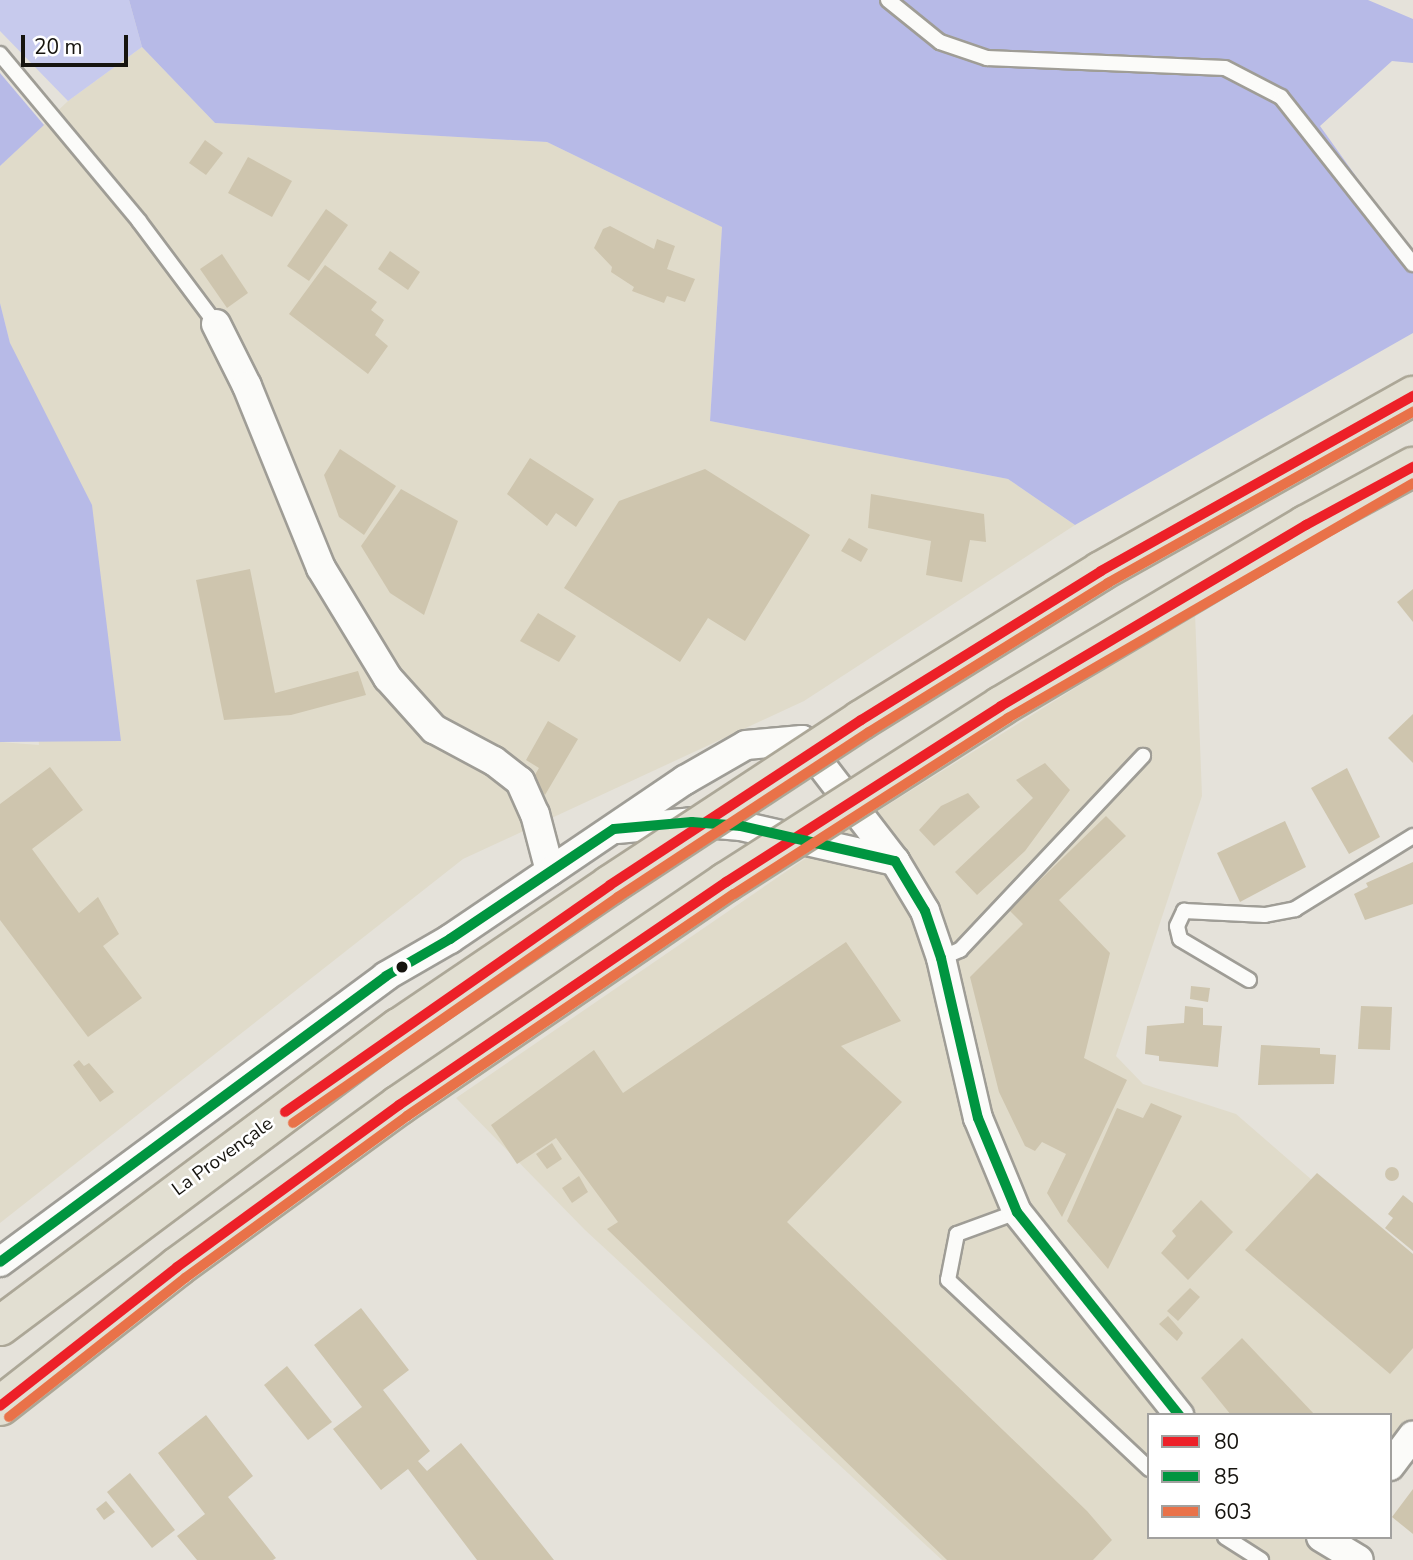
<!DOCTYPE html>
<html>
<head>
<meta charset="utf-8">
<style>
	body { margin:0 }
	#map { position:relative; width:1413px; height:1560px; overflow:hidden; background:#e5e2da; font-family:"Nunito Sans",sans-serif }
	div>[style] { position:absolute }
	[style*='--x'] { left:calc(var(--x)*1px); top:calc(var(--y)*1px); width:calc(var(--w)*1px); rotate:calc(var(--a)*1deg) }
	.built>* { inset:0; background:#e0dbca }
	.green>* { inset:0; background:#c7caed }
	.forest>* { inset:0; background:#b7bae7 }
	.building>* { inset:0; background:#cec5ae }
	.round { border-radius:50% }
	.roads { filter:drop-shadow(2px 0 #9f9d96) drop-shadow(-2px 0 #9f9d96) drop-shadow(0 2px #9f9d96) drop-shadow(0 -2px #9f9d96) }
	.service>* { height:14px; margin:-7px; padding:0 7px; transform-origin:7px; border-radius:7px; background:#fbfbf9 }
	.minor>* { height:28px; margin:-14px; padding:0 14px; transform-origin:14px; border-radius:14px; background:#fbfbf9 }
	.bridges { filter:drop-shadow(2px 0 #aca797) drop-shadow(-2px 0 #aca797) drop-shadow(0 2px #aca797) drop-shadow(0 -2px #aca797) }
	.motorway-bridge>* { height:38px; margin:-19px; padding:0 19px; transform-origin:19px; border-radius:19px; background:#e2dfd2 }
	.bus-1>* { height:10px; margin:-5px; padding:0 5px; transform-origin:5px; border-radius:5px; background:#ed2028 }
	.bus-2>* { height:10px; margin:-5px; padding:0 5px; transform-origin:5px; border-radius:5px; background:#009540 }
	.bus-3>* { height:10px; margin:-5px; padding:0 5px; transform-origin:5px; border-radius:5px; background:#e97249 }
	.dots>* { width:19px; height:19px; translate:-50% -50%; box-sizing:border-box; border:4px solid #fff; border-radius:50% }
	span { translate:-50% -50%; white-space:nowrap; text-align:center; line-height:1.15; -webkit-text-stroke:5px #fff; paint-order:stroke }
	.street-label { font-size:19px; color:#16140f }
	.legend { position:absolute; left:1147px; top:1413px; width:245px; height:126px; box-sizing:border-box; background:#fff; border:2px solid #a2a19f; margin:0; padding:9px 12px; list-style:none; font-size:21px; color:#16140f }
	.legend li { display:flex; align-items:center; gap:14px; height:35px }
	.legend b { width:35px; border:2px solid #a2a19f }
	.scale { position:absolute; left:21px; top:35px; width:107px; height:32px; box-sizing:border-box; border:4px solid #16140f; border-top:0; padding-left:9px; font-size:21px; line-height:24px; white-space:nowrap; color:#16140f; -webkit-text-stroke:5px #fff; paint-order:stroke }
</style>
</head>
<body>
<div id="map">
	<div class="built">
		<div style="clip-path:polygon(142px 47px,215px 123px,547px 142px,722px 227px,710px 421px,1008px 479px,1075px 525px,804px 701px,463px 859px,0 1223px,0 742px,39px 745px,10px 343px,0 303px,0 166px,68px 101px)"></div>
		<div style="clip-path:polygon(1195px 613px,1202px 796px,1116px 1056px,1143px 1084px,1236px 1114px,1413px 1268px,1413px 1433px,1390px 1461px,1390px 1415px,1149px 1415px,1149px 1537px,1350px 1537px,1353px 1560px,942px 1560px,585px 1230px,456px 1098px,835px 838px)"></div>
	</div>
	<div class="green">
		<div style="clip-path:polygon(0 0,129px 0,142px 47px,68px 101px,0 31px)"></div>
	</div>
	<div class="forest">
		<div style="clip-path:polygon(129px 0,888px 0,897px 6px,899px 0,1368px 0,1413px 19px,1413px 63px,1392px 61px,1320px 126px,1413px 256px,1413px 333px,1075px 525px,1008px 479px,710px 421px,722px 227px,547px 142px,215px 123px,142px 47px)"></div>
		<div style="clip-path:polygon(0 73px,44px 125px,0 166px)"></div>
		<div style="clip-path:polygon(0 303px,10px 343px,92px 505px,121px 741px,0 742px)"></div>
	</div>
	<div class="building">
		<div style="clip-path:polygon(205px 140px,223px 153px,206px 175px,189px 163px)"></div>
		<div style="clip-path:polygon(248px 157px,292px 181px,272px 217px,228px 193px)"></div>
		<div style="clip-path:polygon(326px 209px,348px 225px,309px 281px,287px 266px)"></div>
		<div style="clip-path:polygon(610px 226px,654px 249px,657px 239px,675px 246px,667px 269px,695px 279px,685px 302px,667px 296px,664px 303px,632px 291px,634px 287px,611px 272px,612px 267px,594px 248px,603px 229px)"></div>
		<div style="clip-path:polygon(390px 251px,420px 272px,408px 290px,378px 269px)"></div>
		<div style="clip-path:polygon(222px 254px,248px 293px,227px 308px,200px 269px)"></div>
		<div style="clip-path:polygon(325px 265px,377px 302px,371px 310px,384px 320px,375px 335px,388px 346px,368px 374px,289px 314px)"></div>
		<div style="clip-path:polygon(340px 449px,396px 486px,364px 535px,339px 517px,324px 475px)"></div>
		<div style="clip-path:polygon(530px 458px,594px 499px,576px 527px,556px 513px,547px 526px,507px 494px)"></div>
		<div style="clip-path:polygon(705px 469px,810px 535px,745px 641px,708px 618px,680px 662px,564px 588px,619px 501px)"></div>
		<div style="clip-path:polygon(401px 489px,458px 521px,424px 615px,390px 593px,361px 546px)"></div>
		<div style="clip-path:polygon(871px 494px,984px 514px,986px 542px,970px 540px,962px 582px,926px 575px,931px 541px,868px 528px)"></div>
		<div style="clip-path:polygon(849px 538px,868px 549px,861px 562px,841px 551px)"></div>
		<div style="clip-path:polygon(250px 569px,275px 693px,358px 671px,366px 695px,291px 715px,224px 720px,196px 580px)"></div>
		<div style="clip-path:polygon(1413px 589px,1413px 622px,1397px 602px)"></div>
		<div style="clip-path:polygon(538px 613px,576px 636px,559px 662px,520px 641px)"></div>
		<div style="clip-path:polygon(1413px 714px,1413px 763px,1388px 738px)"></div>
		<div style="clip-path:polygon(548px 721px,578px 739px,545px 795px,533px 778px,539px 768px,526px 760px)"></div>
		<div style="clip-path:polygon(1045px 763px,1070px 790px,1025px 851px,977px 895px,955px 872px,1033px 798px,1016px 780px)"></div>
		<div style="clip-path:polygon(50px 767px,83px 810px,32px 849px,79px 913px,98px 897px,119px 934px,103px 946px,142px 998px,88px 1037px,0 920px,0 804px)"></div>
		<div style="clip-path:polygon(1347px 768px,1380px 837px,1349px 854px,1311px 788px)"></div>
		<div style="clip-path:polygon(968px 793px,980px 807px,934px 846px,919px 830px,941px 806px)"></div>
		<div style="clip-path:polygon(1106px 816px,1126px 836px,1059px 900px,1110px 953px,1084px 1058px,1127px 1080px,1062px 1217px,1047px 1193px,1066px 1154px,1042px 1142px,1035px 1151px,1025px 1146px,999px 1092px,970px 977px,1023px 924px,1009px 910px)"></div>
		<div style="clip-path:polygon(1285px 821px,1306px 867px,1240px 902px,1217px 853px)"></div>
		<div style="clip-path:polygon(1413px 862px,1413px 904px,1365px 920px,1354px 894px,1368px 887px,1366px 883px)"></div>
		<div style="clip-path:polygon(846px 942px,901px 1021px,841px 1046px,902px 1102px,787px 1222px,1087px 1511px,1112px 1540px,1093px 1560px,947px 1560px,607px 1229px,618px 1222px,556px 1138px,517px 1164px,491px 1125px,594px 1050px,623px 1093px)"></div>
		<div style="clip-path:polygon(1191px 986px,1210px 988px,1208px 1002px,1190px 999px)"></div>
		<div style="clip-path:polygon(1185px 1006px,1203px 1008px,1203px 1025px,1222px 1026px,1218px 1067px,1159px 1061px,1159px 1056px,1145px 1054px,1147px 1026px,1184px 1023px)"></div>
		<div style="clip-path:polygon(1361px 1006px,1392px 1007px,1390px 1050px,1358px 1049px)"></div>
		<div style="clip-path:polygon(1261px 1045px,1320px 1048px,1320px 1054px,1336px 1055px,1334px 1084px,1258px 1085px)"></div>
		<div style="clip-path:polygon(79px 1060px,84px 1066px,89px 1063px,114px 1092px,100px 1102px,73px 1065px)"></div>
		<div style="clip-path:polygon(1151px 1103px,1182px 1116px,1108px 1269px,1067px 1221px,1117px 1108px,1143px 1118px)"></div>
		<div style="clip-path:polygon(552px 1143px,562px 1159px,547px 1169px,536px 1154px)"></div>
		<div class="round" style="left:1385px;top:1167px;width:14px;height:14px"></div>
		<div style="clip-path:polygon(1317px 1173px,1413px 1254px,1413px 1348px,1390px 1374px,1245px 1250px)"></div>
		<div style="clip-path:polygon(579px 1176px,588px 1192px,572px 1203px,562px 1188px)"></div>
		<div style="clip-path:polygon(1403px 1195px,1413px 1203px,1413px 1251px,1385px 1228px,1393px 1218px,1388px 1214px)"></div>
		<div style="clip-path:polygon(1201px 1200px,1233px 1232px,1188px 1280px,1161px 1253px,1176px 1236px,1172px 1231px)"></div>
		<div style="clip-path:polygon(1190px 1288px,1200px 1297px,1178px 1321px,1167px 1311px)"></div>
		<div style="clip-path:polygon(361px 1308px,409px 1370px,383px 1390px,430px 1451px,418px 1461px,427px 1471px,461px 1443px,554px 1560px,477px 1560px,408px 1469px,381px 1490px,333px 1429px,362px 1407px,314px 1345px)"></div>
		<div style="clip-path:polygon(1168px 1316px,1183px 1333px,1177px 1341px,1159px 1324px)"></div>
		<div style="clip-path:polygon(1242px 1338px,1315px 1415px,1231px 1415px,1201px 1378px)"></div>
		<div style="clip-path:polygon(287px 1366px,332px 1422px,308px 1440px,264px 1385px)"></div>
		<div style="clip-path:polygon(206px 1415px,253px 1476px,228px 1497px,276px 1558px,273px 1560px,197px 1560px,177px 1536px,205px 1514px,158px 1453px)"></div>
		<div style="clip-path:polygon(130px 1473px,175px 1530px,152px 1548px,107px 1492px)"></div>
		<div style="clip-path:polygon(1413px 1489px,1413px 1534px,1392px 1517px)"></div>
		<div style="clip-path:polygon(106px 1501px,115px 1512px,104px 1520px,96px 1509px)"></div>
	</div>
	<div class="roads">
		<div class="service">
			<div style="--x:888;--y:0;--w:67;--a:38.9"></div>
			<div style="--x:940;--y:42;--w:50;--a:18.8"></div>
			<div style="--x:987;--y:58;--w:238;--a:2.4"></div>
			<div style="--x:1225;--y:68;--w:63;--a:27.4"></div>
			<div style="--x:1281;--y:97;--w:213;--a:51.7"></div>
			<div style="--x:0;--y:54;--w:217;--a:50.2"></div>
			<div style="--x:139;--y:221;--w:129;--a:53.2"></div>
			<div style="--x:941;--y:958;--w:21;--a:-23"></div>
			<div style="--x:960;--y:950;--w:267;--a:-46.7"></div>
			<div style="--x:1249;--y:980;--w:80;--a:-149.3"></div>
			<div style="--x:1180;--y:939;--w:13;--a:-103"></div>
			<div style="--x:1177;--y:926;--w:17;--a:-65"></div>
			<div style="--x:1184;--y:911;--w:81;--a:2.8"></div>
			<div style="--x:1265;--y:915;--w:31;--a:-11"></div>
			<div style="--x:1295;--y:909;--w:139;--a:-31.7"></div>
			<div style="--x:1017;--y:1212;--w:64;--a:159.9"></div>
			<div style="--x:957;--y:1234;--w:47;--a:101.1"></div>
			<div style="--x:948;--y:1280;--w:276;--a:43.2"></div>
			<div style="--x:1225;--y:1537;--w:43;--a:32.6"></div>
		</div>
		<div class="minor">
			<div style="--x:216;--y:324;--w:69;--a:63.4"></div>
			<div style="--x:247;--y:386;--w:196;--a:67.9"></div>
			<div style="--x:321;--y:568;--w:129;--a:58.7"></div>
			<div style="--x:388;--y:678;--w:69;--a:48"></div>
			<div style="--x:434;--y:729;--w:68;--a:28.1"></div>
			<div style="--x:494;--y:761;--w:33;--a:38"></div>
			<div style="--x:520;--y:781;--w:36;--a:66"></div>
			<div style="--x:535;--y:814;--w:59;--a:75.3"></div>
			<div style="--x:617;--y:829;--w:75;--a:-5.3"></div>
			<div style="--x:692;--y:822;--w:49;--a:4.7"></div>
			<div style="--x:741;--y:826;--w:158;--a:12.8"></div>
			<div style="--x:0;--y:1262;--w:480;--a:-36.5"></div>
			<div style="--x:386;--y:976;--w:74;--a:-30"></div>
			<div style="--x:450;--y:939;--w:284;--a:-34.1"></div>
			<div style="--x:685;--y:780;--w:70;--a:-29.8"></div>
			<div style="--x:746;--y:745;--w:56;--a:-5.1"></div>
			<div style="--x:802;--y:740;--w:153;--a:52.5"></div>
			<div style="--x:895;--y:861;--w:58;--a:59"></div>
			<div style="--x:925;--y:911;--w:50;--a:71.2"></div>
			<div style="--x:941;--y:958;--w:164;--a:77"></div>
			<div style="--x:978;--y:1118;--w:102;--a:67.5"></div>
			<div style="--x:1017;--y:1212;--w:260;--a:51.4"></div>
			<div style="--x:1390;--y:1466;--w:38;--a:-53"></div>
			<div style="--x:1321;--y:1537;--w:44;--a:31.2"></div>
		</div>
	</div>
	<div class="bridges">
		<div class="motorway-bridge">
			<div style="--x:0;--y:1326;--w:498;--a:-36.8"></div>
			<div style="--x:399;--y:1028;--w:255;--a:-34.1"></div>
			<div style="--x:610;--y:885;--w:300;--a:-33.3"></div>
			<div style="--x:861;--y:720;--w:282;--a:-31.8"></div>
			<div style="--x:1101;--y:571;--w:358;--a:-29.3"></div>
			<div style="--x:0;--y:1406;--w:225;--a:-38.1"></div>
			<div style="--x:177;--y:1267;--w:275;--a:-36.1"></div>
			<div style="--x:399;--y:1105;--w:396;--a:-34.3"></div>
			<div style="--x:726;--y:882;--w:326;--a:-32.6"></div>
			<div style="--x:1001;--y:706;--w:355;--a:-30.7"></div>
			<div style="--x:1306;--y:525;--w:122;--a:-28.5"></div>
		</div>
	</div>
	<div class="bus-1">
		<div style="--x:285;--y:1112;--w:396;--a:-34.9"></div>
		<div style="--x:610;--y:885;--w:300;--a:-33.3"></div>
		<div style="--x:861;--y:720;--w:282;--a:-31.8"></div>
		<div style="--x:1101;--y:571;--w:358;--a:-29.3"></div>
		<div style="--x:0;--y:1406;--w:225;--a:-38.1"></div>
		<div style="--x:177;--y:1267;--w:275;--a:-36.1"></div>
		<div style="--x:399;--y:1105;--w:396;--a:-34.3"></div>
		<div style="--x:726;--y:882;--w:326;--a:-32.6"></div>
		<div style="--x:1001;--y:706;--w:355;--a:-30.7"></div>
		<div style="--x:1306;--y:525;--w:122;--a:-28.5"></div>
	</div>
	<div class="bus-2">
		<div style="--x:0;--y:1262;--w:480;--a:-36.5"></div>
		<div style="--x:386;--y:976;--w:74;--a:-30"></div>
		<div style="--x:450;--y:939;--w:197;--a:-33.9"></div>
		<div style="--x:614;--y:829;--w:78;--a:-5.1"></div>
		<div style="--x:692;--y:822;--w:49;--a:4.7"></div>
		<div style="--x:741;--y:826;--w:158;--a:12.8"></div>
		<div style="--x:895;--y:861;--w:58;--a:59"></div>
		<div style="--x:925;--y:911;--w:50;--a:71.2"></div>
		<div style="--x:941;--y:958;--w:164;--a:77"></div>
		<div style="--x:978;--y:1118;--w:102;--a:67.5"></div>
		<div style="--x:1017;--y:1212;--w:260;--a:51.4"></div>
	</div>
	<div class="bus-3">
		<div style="--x:293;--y:1123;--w:396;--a:-34.8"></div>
		<div style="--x:618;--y:897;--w:300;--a:-33.3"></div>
		<div style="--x:869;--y:732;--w:282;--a:-31.9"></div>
		<div style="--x:1108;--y:583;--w:350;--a:-29.3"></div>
		<div style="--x:9;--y:1417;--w:224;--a:-38.3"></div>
		<div style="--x:185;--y:1278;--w:275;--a:-36.1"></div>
		<div style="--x:407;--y:1116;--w:395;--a:-34.2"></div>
		<div style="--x:734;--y:894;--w:326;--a:-32.7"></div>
		<div style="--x:1008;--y:718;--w:468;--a:-30.1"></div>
	</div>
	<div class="dots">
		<div style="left:402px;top:967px;background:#16140f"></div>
	</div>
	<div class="street-label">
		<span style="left:223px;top:1157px;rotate:-36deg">La Provençale</span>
	</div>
	<ul class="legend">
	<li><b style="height:9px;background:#ed2028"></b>80</li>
	<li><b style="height:9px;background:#009540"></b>85</li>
	<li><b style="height:9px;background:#e97249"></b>603</li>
	</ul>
	<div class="scale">20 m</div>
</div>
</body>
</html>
